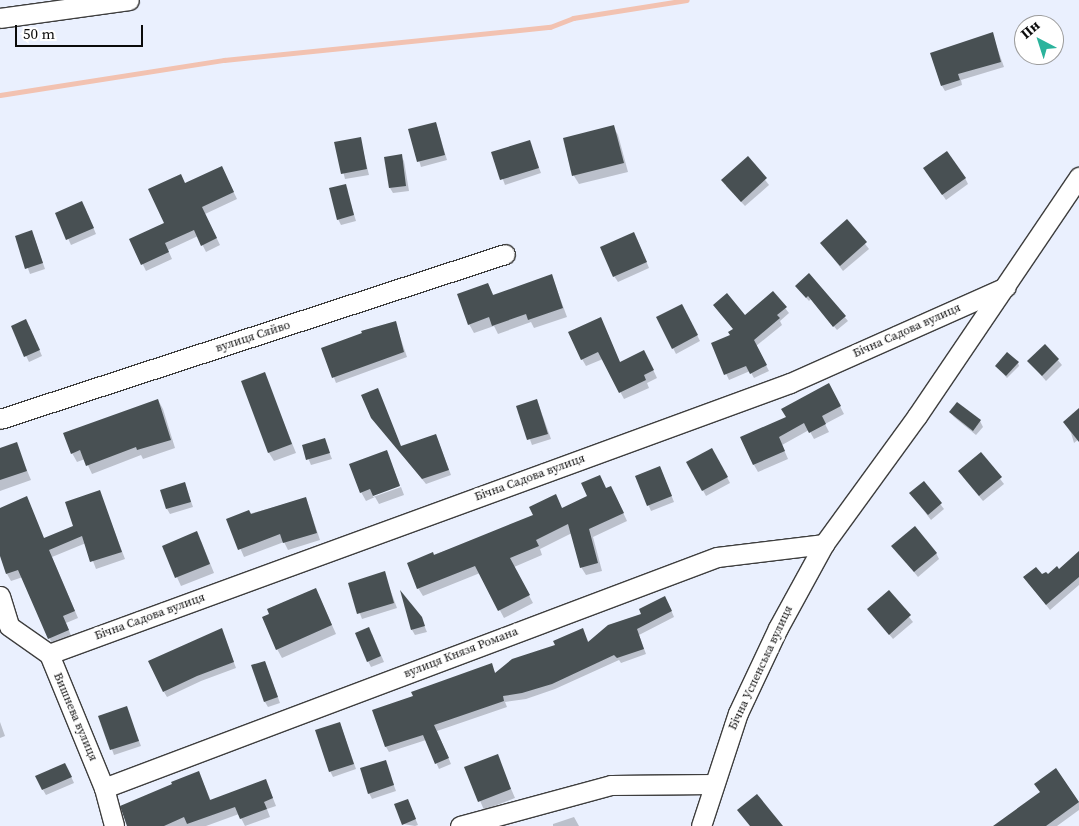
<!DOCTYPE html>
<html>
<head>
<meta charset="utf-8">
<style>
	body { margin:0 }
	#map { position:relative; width:1079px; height:826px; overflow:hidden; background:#eaf0fe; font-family:"Source Serif 4",serif }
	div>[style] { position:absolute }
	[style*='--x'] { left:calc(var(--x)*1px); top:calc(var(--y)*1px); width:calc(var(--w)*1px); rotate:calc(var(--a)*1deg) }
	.shadow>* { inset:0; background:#0003 }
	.stream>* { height:5px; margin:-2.5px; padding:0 2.5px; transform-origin:2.5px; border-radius:2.5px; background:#f2c2b1 }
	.building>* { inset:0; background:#485053 }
	.roads { filter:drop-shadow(1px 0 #3e3e3e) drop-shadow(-1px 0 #3e3e3e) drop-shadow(0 1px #3e3e3e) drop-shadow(0 -1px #3e3e3e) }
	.minor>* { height:19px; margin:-9.5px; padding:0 9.5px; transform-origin:9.5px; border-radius:9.5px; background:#fff }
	span { translate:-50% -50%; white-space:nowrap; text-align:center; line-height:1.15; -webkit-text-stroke:5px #fff; paint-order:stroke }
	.street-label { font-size:12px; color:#0b0b0b }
	.north { position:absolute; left:1014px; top:15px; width:50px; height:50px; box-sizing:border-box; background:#fff; border:1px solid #9d9d9d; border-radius:50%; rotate:320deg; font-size:14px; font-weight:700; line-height:20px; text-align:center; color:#0b0b0b }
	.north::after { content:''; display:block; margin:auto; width:18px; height:22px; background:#2bb39c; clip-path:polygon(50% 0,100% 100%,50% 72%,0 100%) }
	.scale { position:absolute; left:15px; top:25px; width:128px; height:22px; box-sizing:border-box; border:2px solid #0b0b0b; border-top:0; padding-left:6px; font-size:15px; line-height:18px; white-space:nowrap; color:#0b0b0b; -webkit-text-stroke:4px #fff; paint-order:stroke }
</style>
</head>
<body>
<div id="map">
	<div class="shadow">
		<div style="clip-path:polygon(992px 33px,1004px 67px,961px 80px,962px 85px,945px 91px,942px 86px)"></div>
		<div style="clip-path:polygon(436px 123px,447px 160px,421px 167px,410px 130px)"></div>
		<div style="clip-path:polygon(613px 126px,618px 135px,628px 172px,579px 184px,574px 176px,564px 139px)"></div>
		<div style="clip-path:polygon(360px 138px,369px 175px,345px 179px,336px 143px)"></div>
		<div style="clip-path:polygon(529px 141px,541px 173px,505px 185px,493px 153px)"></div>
		<div style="clip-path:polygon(401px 156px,404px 161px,409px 191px,393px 193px,390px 188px)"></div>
		<div style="clip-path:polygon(748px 158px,769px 185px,745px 206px,726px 186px)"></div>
		<div style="clip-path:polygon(225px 174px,237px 199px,205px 214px,220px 245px,206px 252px,198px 236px,168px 250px,172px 259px,146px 271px,131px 240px,166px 223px,186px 184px)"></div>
		<div style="clip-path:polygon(928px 174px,965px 178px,968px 184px,946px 200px)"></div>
		<div style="clip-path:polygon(345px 185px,356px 221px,341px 225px,338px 219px)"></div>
		<div style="clip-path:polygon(85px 208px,96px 234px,71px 245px,57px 214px)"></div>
		<div style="clip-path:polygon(847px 221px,869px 249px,843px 271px,822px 243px)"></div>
		<div style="clip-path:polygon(16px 236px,34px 237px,45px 269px,30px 274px)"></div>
		<div style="clip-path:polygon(637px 239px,649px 268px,618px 282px,614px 276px)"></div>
		<div style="clip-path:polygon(809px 275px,848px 321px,837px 330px,811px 299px,809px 301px,799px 290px)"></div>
		<div style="clip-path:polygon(552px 276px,567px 317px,534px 328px,531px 322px,498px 334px,494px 326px,474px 333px,469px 324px,488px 284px,494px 296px)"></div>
		<div style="clip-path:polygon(773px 293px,789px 313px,780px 321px,782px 325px,756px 346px,769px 371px,754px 378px,750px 371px,729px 380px,712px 344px,732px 335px,745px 317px)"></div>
		<div style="clip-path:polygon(685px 311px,700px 341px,676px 354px,673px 348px)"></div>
		<div style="clip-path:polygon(395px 322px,407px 357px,336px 383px,323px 349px)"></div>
		<div style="clip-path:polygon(29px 326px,42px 356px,29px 362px,12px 327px)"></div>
		<div style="clip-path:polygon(604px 326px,620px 363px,648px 359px,657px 378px,647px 383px,649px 388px,624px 399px,603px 359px,586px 366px,582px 359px)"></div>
		<div style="clip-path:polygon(1045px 345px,1062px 365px,1046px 381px,1029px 361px)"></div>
		<div style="clip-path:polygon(1018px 363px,1019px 366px,1007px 378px,996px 366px)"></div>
		<div style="clip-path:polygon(264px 374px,296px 453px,274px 461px,269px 453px)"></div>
		<div style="clip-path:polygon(829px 385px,844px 414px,825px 424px,829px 432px,814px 439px,809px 430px,782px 445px,788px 459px,758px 472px,754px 465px,787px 418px)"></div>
		<div style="clip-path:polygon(158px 400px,163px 409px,175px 448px,143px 459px,141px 455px,92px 474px,85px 459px,77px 462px,72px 453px)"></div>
		<div style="clip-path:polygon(537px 400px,551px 439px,532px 445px,518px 407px)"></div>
		<div style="clip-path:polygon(1079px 410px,1079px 439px,1074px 443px,1071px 433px,1064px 422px)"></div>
		<div style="clip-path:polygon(950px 412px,980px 421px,983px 427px,976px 435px,954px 417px)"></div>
		<div style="clip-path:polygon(372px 417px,401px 447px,436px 435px,451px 475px,426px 484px)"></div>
		<div style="clip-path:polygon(324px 439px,332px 459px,311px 465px,303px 446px)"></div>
		<div style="clip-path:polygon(16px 444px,31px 480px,0 491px,0 449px)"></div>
		<div style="clip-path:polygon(712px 449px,730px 483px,706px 496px,688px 462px)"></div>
		<div style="clip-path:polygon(386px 452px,400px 485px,373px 495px,373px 497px,401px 487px,404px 495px,379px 504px,375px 497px,366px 501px,361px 492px)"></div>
		<div style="clip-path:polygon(981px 454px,1004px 484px,983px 501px,963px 477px)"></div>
		<div style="clip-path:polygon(660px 467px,674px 502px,651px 511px,636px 476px)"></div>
		<div style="clip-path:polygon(924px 483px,944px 509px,931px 520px,911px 494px)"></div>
		<div style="clip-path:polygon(185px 484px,193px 507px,170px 514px,167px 509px)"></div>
		<div style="clip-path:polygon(606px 490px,615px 495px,627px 521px,593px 537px,602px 571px,586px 575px,581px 567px,572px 533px,540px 549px,542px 555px,514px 567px,533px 603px,504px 618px,480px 573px,423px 596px,418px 588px,408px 564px,562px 509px)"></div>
		<div style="clip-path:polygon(99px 491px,125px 559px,96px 569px,86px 543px,52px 557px,78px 618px,66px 623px,72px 638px,53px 646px,23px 577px,11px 581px,7px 574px,2px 557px,0 509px,27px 498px,44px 539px,74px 526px)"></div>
		<div style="clip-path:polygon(306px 498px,320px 540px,288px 550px,284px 542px,244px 557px,228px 520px)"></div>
		<div style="clip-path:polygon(201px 541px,214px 573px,181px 586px,163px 547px)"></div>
		<div style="clip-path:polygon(893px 546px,936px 553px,939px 559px,918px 577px)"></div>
		<div style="clip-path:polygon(1079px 553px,1079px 585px,1050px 610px,1025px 578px,1048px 576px,1059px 571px)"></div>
		<div style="clip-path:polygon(384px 573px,397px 608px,362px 619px,349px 584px)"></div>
		<div style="clip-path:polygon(889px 592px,913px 622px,893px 639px,869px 610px)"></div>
		<div style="clip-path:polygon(320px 598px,336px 634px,282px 658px,277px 649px)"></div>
		<div style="clip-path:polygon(668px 603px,674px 617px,639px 635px,646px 654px,621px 663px,619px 660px,555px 689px,526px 699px,505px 702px,507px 707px,437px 731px,451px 764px,439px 769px,426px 740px,389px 752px,386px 747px,374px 710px,414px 697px,491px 665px,496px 674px,585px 635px,589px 643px)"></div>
		<div style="clip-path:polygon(421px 618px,427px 632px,415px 635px,412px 630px)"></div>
		<div style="clip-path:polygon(372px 634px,384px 662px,371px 667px,368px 661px)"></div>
		<div style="clip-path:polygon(224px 635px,236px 668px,201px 681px,167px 697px,164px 692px)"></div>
		<div style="clip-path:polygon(265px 662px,280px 703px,268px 707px,265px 702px)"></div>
		<div style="clip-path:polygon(126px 707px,141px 746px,114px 755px,100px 716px)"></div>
		<div style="clip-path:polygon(0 722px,5px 736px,0 738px)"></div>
		<div style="clip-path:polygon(340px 723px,356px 769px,333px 777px,330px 771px)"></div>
		<div style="clip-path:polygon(497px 756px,515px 798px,484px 810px,466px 768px)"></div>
		<div style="clip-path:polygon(385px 761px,396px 791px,372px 799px,369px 793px)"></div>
		<div style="clip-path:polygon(68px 770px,74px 783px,46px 795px,43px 790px)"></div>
		<div style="clip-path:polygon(1056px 770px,1079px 802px,1079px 810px,1057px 826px,1009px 826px,1041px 793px)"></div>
		<div style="clip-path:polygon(199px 773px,211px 801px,269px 788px,276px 806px,267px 809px,270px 817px,245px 826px,239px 814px,206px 826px,129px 826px)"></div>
		<div style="clip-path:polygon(408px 801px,418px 825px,415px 826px,403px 824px)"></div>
		<div style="clip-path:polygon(574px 817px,579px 826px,553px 826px,553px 824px)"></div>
	</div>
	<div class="stream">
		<div style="--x:0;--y:95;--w:227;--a:-8.9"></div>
		<div style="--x:224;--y:60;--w:328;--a:-5.8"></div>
		<div style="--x:550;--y:27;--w:25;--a:-21"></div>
		<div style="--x:573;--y:18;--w:115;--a:-9"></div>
	</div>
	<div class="building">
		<div style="clip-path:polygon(993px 32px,1001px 62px,958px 74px,960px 80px,941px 86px,930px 53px)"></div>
		<div style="clip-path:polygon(436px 122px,445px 155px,417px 162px,408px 129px)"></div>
		<div style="clip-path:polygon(614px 125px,624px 163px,572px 176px,563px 138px)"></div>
		<div style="clip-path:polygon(361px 137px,367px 169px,341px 174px,334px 142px)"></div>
		<div style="clip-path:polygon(530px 140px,539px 168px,500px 180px,491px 152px)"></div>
		<div style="clip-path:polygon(947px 151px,966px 178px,942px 195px,923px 168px)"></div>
		<div style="clip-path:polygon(402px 154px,406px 186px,389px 188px,384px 157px)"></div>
		<div style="clip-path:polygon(748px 156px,767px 178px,741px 202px,721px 180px)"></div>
		<div style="clip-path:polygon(222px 166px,234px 192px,202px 207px,217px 238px,201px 246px,194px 230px,165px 243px,169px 252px,141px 265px,129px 239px,164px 223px,148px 189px,181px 174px,185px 183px)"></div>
		<div style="clip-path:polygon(346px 184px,354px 215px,337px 220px,329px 188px)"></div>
		<div style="clip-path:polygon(82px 201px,94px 228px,66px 240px,55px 213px)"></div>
		<div style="clip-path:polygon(847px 219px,867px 242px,840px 266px,820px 243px)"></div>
		<div style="clip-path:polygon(32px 230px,43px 263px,25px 269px,15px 236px)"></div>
		<div style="clip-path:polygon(634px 232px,647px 262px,613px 277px,600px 247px)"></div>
		<div style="clip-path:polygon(809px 273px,846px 316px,833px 327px,808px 296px,806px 298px,795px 286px)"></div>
		<div style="clip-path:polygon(552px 274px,563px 308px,528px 320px,526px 314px,492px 326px,489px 317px,468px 325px,457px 294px,488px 283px,493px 295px)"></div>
		<div style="clip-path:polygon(773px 291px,787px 307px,777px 315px,780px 318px,754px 340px,767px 365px,750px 374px,746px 366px,724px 375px,711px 343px,730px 335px,728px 332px,733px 329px,713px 305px,727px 293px,745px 315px)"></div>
		<div style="clip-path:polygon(682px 304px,698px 335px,672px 349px,656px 317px)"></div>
		<div style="clip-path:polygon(601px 317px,620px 362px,644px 350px,654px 370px,644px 375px,646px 380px,619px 393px,598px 352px,581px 360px,568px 332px)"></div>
		<div style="clip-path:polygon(26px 319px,40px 350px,24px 357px,11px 326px)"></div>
		<div style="clip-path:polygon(396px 321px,404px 352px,332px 378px,321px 348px,362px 333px,361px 331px)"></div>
		<div style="clip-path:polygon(1045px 344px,1059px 359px,1042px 376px,1027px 361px)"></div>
		<div style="clip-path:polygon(1007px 352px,1019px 362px,1006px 376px,995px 366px)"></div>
		<div style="clip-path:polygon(265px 372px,292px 444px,268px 453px,241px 381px)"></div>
		<div style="clip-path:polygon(829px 383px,841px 406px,822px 416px,826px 424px,809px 433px,804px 423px,779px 437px,785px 451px,753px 465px,740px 437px,786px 417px,781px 409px)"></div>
		<div style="clip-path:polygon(378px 388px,401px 446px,436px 434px,449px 470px,422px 479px,371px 418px,361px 395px)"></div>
		<div style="clip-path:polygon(158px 399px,171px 440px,137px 450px,136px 447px,86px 466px,80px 450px,71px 454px,63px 433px)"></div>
		<div style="clip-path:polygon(537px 399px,548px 434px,527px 440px,516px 406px)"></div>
		<div style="clip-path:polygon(957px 402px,981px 420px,973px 431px,949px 412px)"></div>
		<div style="clip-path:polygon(1079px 408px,1079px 442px,1063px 422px)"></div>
		<div style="clip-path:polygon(325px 438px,330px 453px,306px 460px,302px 445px)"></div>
		<div style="clip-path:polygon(17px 442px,27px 471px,0 480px,0 448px)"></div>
		<div style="clip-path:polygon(712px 448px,728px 477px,702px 491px,686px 462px)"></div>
		<div style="clip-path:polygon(387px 450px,400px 486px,373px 496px,370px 489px,360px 493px,349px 464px)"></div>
		<div style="clip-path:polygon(981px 452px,1002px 477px,979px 496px,958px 471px)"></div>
		<div style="clip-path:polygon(660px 466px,672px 496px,647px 506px,635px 476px)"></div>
		<div style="clip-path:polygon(600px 475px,606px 488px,611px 486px,624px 513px,589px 529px,598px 563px,580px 568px,568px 524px,536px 540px,539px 546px,510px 558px,530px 595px,498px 611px,475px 566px,417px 589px,407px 563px,433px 552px,434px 555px,533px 515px,529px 507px,556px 494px,562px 508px,587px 496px,581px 483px)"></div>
		<div style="clip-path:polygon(924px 481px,942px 503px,928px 515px,909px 493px)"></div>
		<div style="clip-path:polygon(185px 482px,191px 502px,166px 509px,160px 490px)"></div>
		<div style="clip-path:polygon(100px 490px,122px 552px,90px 562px,82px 536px,49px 550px,75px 611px,63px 616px,69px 630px,48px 639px,18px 570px,6px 574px,0 556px,0 508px,27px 496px,44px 538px,73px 526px,65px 502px)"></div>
		<div style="clip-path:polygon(306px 497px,317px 533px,283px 543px,280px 534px,238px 550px,226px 519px,249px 510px,251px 514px)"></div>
		<div style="clip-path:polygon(915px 526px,937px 553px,914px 572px,891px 546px)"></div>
		<div style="clip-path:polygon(197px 531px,210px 564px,175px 578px,162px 546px)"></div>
		<div style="clip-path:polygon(1079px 551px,1079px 577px,1046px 605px,1023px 577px,1036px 567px,1042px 574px,1046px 572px,1048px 574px,1057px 566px,1059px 569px)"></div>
		<div style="clip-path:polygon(385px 571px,394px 603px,357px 614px,348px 583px)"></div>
		<div style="clip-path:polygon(316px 588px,332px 625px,276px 650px,262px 617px,269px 614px,267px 609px)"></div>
		<div style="clip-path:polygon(400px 590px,422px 617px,425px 626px,411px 630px)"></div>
		<div style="clip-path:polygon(889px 590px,911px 615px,889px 635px,867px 609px)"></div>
		<div style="clip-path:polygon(665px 596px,672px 611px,637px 629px,644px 649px,617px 658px,614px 655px,552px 684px,522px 693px,503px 696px,504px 701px,434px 725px,449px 758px,435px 764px,423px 735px,385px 747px,372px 710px,413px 696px,411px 692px,492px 663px,495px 673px,512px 659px,555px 645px,553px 641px,583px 628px,588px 642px,608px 625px,641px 614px,639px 609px)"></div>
		<div style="clip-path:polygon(369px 627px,381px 656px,367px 662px,355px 633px)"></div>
		<div style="clip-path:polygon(222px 628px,234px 662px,197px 676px,163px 692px,148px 661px)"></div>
		<div style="clip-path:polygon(265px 661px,278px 697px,264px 702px,251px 665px)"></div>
		<div style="clip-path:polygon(127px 706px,139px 741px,110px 750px,98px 716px)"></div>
		<div style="clip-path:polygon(340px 722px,354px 764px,329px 772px,315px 730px)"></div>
		<div style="clip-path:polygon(498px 754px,511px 789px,478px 802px,464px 767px)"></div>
		<div style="clip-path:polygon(386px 760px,394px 785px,368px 794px,360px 768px)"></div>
		<div style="clip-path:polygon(65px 763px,72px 777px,42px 790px,35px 776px)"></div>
		<div style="clip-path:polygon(1056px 768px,1079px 802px,1046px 826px,993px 826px,1040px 792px,1034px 784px)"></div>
		<div style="clip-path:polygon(199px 771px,210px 800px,266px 779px,273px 798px,264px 802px,267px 809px,240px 819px,235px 807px,187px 824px,184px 817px,164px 826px,127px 826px,120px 806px,172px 784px,171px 782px)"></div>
		<div style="clip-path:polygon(757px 794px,783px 826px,750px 826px,737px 810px)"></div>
		<div style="clip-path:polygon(408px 799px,416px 819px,402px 825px,394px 804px)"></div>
	</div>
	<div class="roads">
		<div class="minor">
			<div style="--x:0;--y:18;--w:130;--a:-7.9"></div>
			<div style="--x:0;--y:419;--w:531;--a:-18.09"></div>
			<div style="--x:0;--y:596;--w:31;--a:73"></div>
			<div style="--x:9;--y:626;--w:49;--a:35"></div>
			<div style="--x:49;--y:654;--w:145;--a:67.7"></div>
			<div style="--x:104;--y:788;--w:39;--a:75"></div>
			<div style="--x:49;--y:654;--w:789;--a:-20.09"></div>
			<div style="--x:790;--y:383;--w:236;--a:-24"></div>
			<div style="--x:104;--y:788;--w:655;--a:-20.65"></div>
			<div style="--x:717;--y:557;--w:108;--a:-6.9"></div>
			<div style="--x:460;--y:826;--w:156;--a:-15.2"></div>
			<div style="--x:611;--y:785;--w:103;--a:-0.6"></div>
			<div style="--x:701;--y:826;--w:119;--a:-71.9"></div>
			<div style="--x:738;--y:713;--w:94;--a:-64.8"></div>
			<div style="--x:778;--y:628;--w:96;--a:-61.3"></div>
			<div style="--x:824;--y:544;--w:158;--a:-54"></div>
			<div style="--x:917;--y:416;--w:289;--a:-55.9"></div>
		</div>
	</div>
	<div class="street-label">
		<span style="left:907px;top:331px;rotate:-24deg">Бічна Садова вулиця</span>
		<span style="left:253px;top:337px;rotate:-18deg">вулиця Сяйво</span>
		<span style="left:530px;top:478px;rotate:-20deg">Бічна Садова вулиця</span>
		<span style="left:150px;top:617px;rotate:-20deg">Бічна Садова вулиця</span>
		<span style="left:461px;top:653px;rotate:-21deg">вулиця Князя Романа</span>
		<span style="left:761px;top:668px;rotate:-65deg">Бічна Успенська вулиця</span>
		<span style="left:75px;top:717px;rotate:67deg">Вишнева вулиця</span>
	</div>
	<div class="north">Пн</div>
	<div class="scale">50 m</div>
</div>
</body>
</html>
